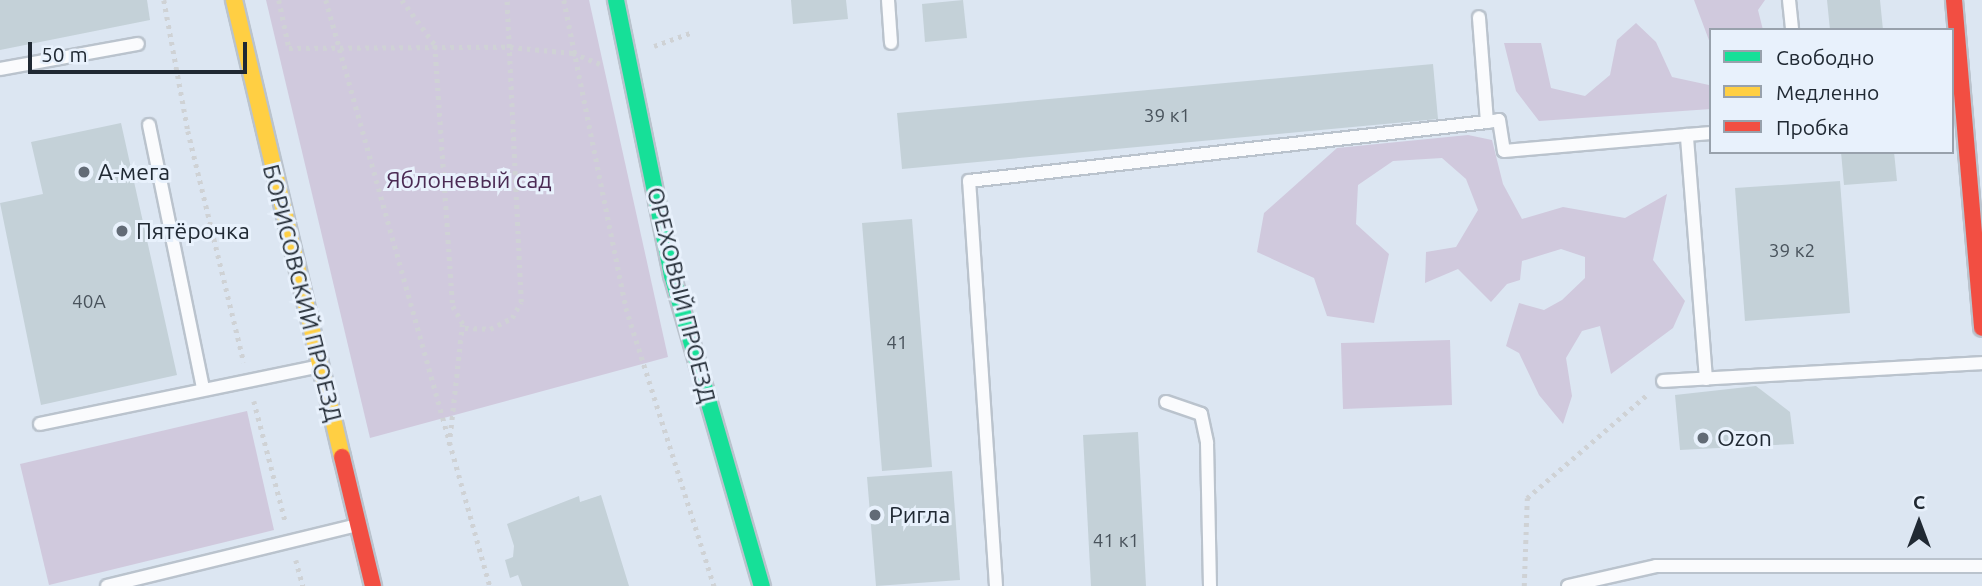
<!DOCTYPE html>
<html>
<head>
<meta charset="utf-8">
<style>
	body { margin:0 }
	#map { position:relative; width:1982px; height:586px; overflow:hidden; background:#dce6f2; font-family:Ubuntu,sans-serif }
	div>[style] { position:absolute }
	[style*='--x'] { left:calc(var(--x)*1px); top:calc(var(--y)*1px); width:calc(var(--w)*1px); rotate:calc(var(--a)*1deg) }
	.green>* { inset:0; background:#d0c9dd }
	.building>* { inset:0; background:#c4d1d8 }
	.path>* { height:4.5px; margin-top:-2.25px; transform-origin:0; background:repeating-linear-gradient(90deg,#cfd2d5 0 3.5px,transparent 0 8.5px) }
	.roads { filter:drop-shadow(2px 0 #bac3cd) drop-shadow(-2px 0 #bac3cd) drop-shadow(0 2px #bac3cd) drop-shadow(0 -2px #bac3cd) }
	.lane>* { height:12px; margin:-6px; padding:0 6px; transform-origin:6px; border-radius:6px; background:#fafbfd }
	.fast>* { height:16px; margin:-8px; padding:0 8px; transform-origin:8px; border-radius:8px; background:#16e098 }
	.slow>* { height:16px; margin:-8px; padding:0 8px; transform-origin:8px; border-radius:8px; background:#ffcf43 }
	.jam>* { height:16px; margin:-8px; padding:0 8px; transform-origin:8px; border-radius:8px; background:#f24e42 }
	.dots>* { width:19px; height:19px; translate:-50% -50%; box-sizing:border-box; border:4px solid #e8f1fc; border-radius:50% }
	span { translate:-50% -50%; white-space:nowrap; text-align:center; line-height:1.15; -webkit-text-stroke:6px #e8f1fc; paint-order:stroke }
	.number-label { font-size:19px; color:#49535c }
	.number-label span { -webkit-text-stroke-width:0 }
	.poi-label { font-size:23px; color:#202933 }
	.left { translate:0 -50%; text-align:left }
	.park-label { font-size:23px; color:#4b2b54 }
	.street-label { font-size:23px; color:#202933 }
	.legend { position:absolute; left:1709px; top:28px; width:245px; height:126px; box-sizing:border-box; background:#e8f1fc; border:2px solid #98a1ac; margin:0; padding:9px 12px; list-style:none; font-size:21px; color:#202933 }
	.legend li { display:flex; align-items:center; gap:14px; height:35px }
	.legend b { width:35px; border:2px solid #98a1ac }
	.north { position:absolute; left:1884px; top:488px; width:70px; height:70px; -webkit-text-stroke:5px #e8f1fc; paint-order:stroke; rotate:0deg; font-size:19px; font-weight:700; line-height:28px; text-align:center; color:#202933 }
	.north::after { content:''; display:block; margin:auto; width:24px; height:32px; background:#202933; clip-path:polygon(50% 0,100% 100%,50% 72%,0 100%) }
	.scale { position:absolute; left:28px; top:42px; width:219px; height:32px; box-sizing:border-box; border:4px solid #202933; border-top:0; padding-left:9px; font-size:21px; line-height:24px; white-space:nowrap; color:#202933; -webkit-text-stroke:5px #e8f1fc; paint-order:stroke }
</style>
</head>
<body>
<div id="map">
	<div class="green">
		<div style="clip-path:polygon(266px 0,589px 0,668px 357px,370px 438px)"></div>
		<div style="clip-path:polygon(1694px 0,1765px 0,1758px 10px,1763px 30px,1711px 30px,1711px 109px,1539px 121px,1516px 91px,1504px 43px,1541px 43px,1551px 88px,1585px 96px,1610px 75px,1617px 40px,1636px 23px,1656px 42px,1672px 77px,1709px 85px,1710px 43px)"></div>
		<div style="clip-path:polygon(1468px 135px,1492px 140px,1503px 184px,1522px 219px,1563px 207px,1625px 218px,1667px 194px,1653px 260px,1685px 301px,1673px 328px,1611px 374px,1600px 326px,1582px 331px,1566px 358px,1572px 396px,1563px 424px,1539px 395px,1519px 353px,1506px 346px,1519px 303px,1544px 310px,1562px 300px,1585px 278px,1585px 257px,1561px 249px,1522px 261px,1520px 280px,1507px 284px,1491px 302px,1458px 269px,1425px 283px,1426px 252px,1456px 247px,1478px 210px,1466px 179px,1442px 158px,1393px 161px,1358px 185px,1356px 224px,1389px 254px,1374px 323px,1327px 316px,1314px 278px,1257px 252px,1264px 213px,1337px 148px)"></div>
		<div style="clip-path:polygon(1450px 340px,1452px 405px,1343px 409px,1341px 343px)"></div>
		<div style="clip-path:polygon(247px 411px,274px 530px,49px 585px,20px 464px)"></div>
	</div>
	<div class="building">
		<div style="clip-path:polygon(0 0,147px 0,150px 20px,0 50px)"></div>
		<div style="clip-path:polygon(791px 0,846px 0,848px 19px,793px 24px)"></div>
		<div style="clip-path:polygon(963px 0,967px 38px,925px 42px,922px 4px)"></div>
		<div style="clip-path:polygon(1827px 0,1880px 0,1883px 30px,1830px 30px)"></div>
		<div style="clip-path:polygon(1433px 64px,1438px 119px,902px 169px,897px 113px)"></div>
		<div style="clip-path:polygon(121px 123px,177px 375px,41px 405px,0 203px,43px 194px,31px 142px)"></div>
		<div style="clip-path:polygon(1841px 152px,1894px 152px,1897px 181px,1844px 185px)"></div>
		<div style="clip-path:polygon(1840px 181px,1850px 313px,1745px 321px,1735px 188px)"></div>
		<div style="clip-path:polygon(912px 219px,932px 467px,882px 471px,862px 223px)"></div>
		<div style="clip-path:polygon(1756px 386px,1790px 412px,1794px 444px,1680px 450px,1675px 395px)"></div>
		<div style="clip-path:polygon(1138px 432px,1146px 586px,1091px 586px,1083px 435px)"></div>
		<div style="clip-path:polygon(952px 471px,960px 580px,876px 586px,867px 477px)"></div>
		<div style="clip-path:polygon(601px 495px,629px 586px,522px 586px,518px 575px,510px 578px,505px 560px,513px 557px,514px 546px,507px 524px,579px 496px,580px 502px)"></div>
	</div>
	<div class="path">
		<div style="--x:164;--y:0;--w:133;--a:79.6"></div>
		<div style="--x:188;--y:131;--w:238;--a:76.4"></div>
		<div style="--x:279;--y:0;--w:49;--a:78.2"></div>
		<div style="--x:289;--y:48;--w:221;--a:-0.3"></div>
		<div style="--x:510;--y:47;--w:63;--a:5.4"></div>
		<div style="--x:573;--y:53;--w:29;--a:22"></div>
		<div style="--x:326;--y:0;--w:609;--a:74.37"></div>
		<div style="--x:402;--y:0;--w:56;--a:53.7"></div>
		<div style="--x:435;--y:45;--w:262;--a:86.1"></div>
		<div style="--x:453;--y:306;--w:25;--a:61"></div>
		<div style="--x:465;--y:328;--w:25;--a:2"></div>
		<div style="--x:490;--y:329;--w:25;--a:-27"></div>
		<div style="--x:512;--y:318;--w:18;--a:-61"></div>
		<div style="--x:521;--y:302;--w:302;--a:-92.7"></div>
		<div style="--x:564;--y:0;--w:314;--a:78.6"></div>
		<div style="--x:626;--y:308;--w:292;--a:72.4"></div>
		<div style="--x:654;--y:46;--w:41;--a:-19.7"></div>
		<div style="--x:254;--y:401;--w:127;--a:75.4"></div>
		<div style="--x:449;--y:445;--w:121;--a:-83.8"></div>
		<div style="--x:296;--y:560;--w:27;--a:75"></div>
		<div style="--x:1524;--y:586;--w:88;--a:-88"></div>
		<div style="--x:1527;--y:498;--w:161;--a:-40.7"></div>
	</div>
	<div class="roads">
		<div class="lane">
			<div style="--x:888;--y:0;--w:43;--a:86"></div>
			<div style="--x:1789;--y:0;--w:30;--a:84"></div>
			<div style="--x:0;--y:69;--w:140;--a:-10.3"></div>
			<div style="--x:1487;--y:122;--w:12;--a:-9"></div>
			<div style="--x:1499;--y:120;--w:31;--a:81"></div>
			<div style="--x:1504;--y:151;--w:184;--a:-5"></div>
			<div style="--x:149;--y:125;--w:269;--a:78.4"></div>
			<div style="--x:1706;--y:379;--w:245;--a:-94.5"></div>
			<div style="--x:1687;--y:135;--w:24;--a:-5"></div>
			<div style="--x:1663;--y:381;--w:320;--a:-3.2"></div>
			<div style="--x:1166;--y:402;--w:37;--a:19"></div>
			<div style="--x:1201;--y:414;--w:30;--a:78"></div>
			<div style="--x:1207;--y:443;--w:143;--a:88.8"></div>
			<div style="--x:40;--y:424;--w:286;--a:-11.7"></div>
			<div style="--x:107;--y:586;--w:258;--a:-13.7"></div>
			<div style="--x:996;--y:586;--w:406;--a:-93.8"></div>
			<div style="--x:969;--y:181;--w:521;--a:-6.5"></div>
			<div style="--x:1487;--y:122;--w:105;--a:-94.4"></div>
			<div style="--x:1568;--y:586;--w:90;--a:-12.8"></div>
			<div style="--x:1656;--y:566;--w:326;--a:0"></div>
		</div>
		<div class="fast">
			<div style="--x:616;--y:0;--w:281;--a:78.5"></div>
			<div style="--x:672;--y:275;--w:324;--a:73.9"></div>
		</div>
		<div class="slow">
			<div style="--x:234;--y:0;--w:470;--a:76.7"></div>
		</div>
		<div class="jam">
			<div style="--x:1954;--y:0;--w:329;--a:85.1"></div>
			<div style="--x:342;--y:457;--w:133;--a:76.5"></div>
		</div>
	</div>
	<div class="dots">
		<div style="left:84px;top:172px;background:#626b76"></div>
		<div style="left:122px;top:231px;background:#626b76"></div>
		<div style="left:1703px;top:438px;background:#626b76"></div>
		<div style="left:875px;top:515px;background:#626b76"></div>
	</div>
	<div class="number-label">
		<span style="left:1167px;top:116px">39 к1</span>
		<span style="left:1792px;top:251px">39 к2</span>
		<span style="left:89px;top:302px">40А</span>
		<span style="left:897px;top:343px">41</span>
		<span style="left:1116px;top:541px">41 к1</span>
	</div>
	<div class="poi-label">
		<span class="left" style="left:98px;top:172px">А-мега</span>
		<span class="left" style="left:136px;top:231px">Пятёрочка</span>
		<span class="left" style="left:1717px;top:438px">Ozon</span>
		<span class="left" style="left:889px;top:515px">Ригла</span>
	</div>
	<div class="park-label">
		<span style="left:469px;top:180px">Яблоневый сад</span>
	</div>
	<div class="street-label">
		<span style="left:302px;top:293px;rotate:76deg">БОРИСОВСКИЙ ПРОЕЗД</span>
		<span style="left:681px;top:295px;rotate:76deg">ОРЕХОВЫЙ ПРОЕЗД</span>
	</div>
	<ul class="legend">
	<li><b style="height:9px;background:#16e098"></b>Свободно</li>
	<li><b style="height:9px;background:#ffcf43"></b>Медленно</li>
	<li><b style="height:9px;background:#f24e42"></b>Пробка</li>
	</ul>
	<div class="north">С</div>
	<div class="scale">50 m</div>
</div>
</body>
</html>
